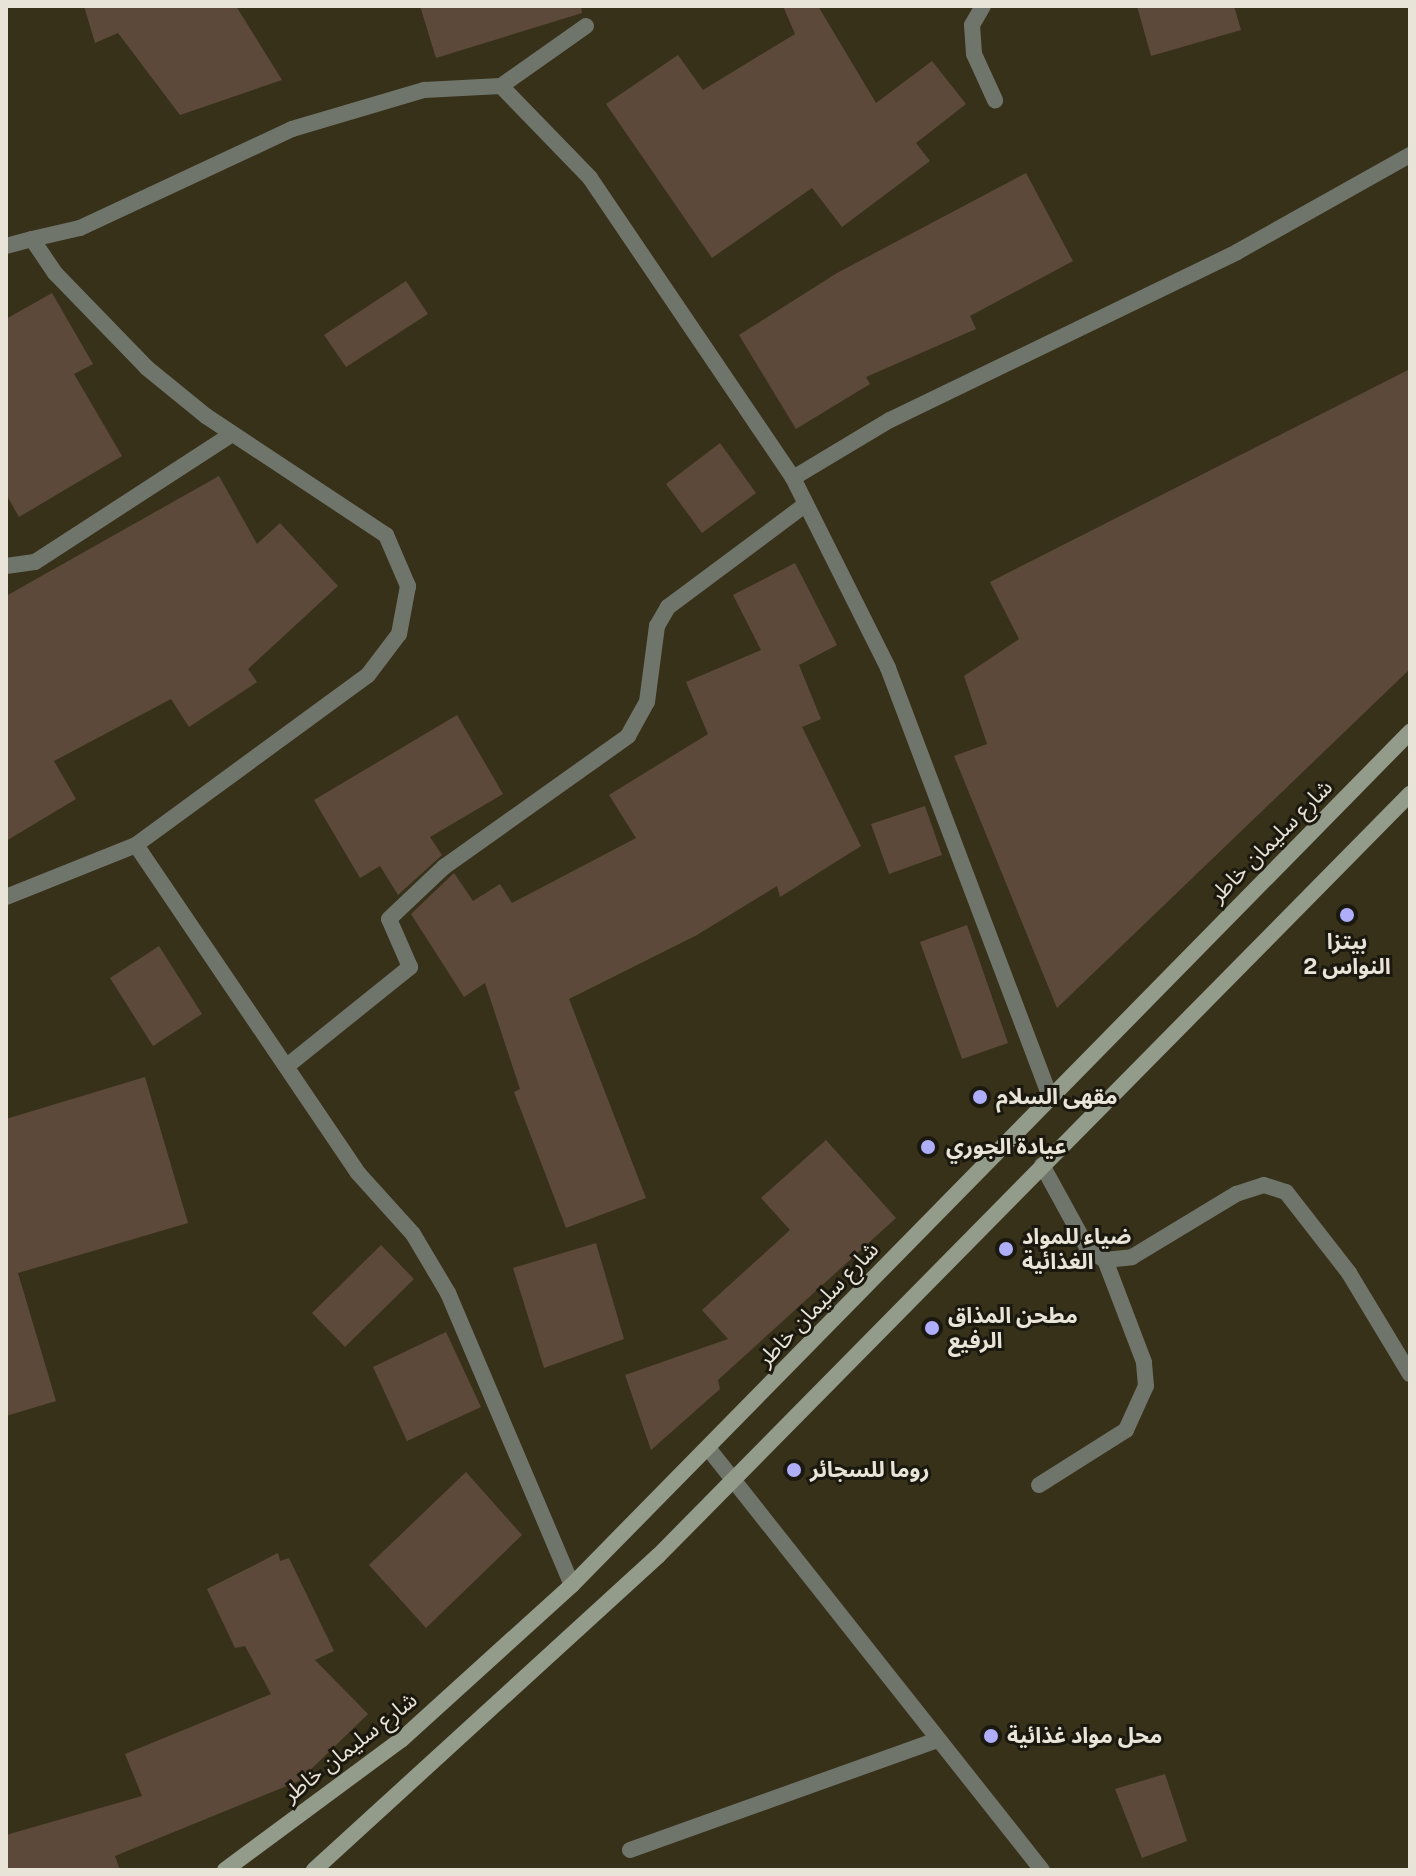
<!DOCTYPE html>
<html>
<head>
<meta charset="utf-8">
<style>
	body { margin:0 }
	#map { position:relative; width:1416px; height:1876px; overflow:hidden; background:#37311a; font-family:"Public Sans","Noto Sans Arabic",sans-serif }
	div>[style] { position:absolute }
	[style*='--x'] { left:calc(var(--x)*1px); top:calc(var(--y)*1px); width:calc(var(--w)*1px); rotate:calc(var(--a)*1deg) }
	.building>* { inset:0; background:#5d4939 }
	.minor>* { height:16px; margin:-8px; padding:0 8px; transform-origin:8px; border-radius:8px; background:#70756b }
	.secondary>* { height:16px; margin:-8px; padding:0 8px; transform-origin:8px; border-radius:8px; background:#939b8b }
	.dots>* { width:22px; height:22px; translate:-50% -50%; box-sizing:border-box; border:4px solid #1b190f; border-radius:50% }
	span { translate:-50% -50%; white-space:nowrap; text-align:center; line-height:1.15; -webkit-text-stroke:6px #1b190f; paint-order:stroke }
	.street-label { font-size:22px; color:#e8e4d7 }
	.poi-label { font-size:22px; color:#e8e4d7; font-weight:700 }
	.left { translate:0 -50%; text-align:left }
	.frame { position:absolute; inset:0; border:8px solid #e8e4d7; pointer-events:none }
</style>
</head>
<body>
<div id="map">
	<div class="building">
		<div style="clip-path:polygon(84px 6px,236px 6px,282px 80px,180px 115px,118px 33px,95px 43px)"></div>
		<div style="clip-path:polygon(420px 6px,581px 6px,582px 13px,436px 58px)"></div>
		<div style="clip-path:polygon(783px 6px,818px 6px,876px 103px,932px 61px,966px 104px,916px 143px,930px 161px,842px 227px,812px 188px,712px 258px,606px 104px,678px 55px,703px 90px,795px 34px)"></div>
		<div style="clip-path:polygon(1137px 6px,1234px 6px,1241px 30px,1151px 56px)"></div>
		<div style="clip-path:polygon(1026px 173px,1073px 261px,970px 316px,976px 329px,866px 377px,870px 384px,796px 429px,739px 335px,837px 273px)"></div>
		<div style="clip-path:polygon(406px 281px,428px 314px,346px 367px,324px 335px)"></div>
		<div style="clip-path:polygon(52px 293px,93px 364px,74px 374px,122px 456px,19px 517px,6px 494px,6px 319px)"></div>
		<div style="clip-path:polygon(1410px 369px,1410px 669px,1057px 1008px,954px 756px,987px 744px,964px 676px,1019px 639px,990px 582px)"></div>
		<div style="clip-path:polygon(720px 443px,756px 493px,702px 533px,666px 484px)"></div>
		<div style="clip-path:polygon(219px 476px,257px 544px,280px 523px,338px 586px,248px 669px,257px 682px,189px 727px,171px 699px,54px 761px,76px 799px,6px 841px,6px 596px)"></div>
		<div style="clip-path:polygon(795px 563px,837px 645px,799px 665px,821px 719px,802px 727px,861px 846px,780px 897px,777px 886px,697px 935px,569px 999px,646px 1198px,566px 1228px,514px 1092px,520px 1089px,485px 983px,464px 997px,411px 914px,454px 873px,473px 901px,500px 884px,512px 903px,636px 838px,609px 795px,708px 734px,686px 682px,761px 650px,733px 595px)"></div>
		<div style="clip-path:polygon(457px 715px,503px 794px,430px 837px,442px 855px,398px 895px,380px 866px,360px 878px,314px 800px)"></div>
		<div style="clip-path:polygon(925px 806px,942px 855px,889px 874px,871px 824px)"></div>
		<div style="clip-path:polygon(967px 925px,1008px 1043px,962px 1059px,920px 942px)"></div>
		<div style="clip-path:polygon(159px 946px,202px 1014px,153px 1046px,110px 978px)"></div>
		<div style="clip-path:polygon(145px 1077px,188px 1223px,18px 1273px,56px 1401px,6px 1416px,6px 1119px)"></div>
		<div style="clip-path:polygon(826px 1140px,896px 1218px,718px 1380px,720px 1389px,651px 1450px,625px 1375px,728px 1339px,702px 1310px,790px 1230px,761px 1198px)"></div>
		<div style="clip-path:polygon(596px 1243px,624px 1339px,544px 1368px,513px 1268px)"></div>
		<div style="clip-path:polygon(381px 1245px,414px 1279px,345px 1347px,312px 1313px)"></div>
		<div style="clip-path:polygon(446px 1332px,481px 1407px,407px 1441px,373px 1367px)"></div>
		<div style="clip-path:polygon(466px 1472px,522px 1535px,426px 1628px,369px 1565px)"></div>
		<div style="clip-path:polygon(278px 1553px,280px 1561px,289px 1558px,334px 1651px,315px 1660px,368px 1714px,299px 1781px,115px 1856px,120px 1870px,6px 1870px,6px 1835px,142px 1796px,125px 1754px,271px 1694px,245px 1646px,235px 1648px,207px 1589px)"></div>
		<div style="clip-path:polygon(1165px 1774px,1187px 1841px,1142px 1858px,1115px 1789px)"></div>
	</div>
	<div class="minor">
		<div style="--x:983;--y:6;--w:22;--a:120"></div>
		<div style="--x:972;--y:25;--w:29;--a:86"></div>
		<div style="--x:974;--y:54;--w:51;--a:65.5"></div>
		<div style="--x:501;--y:86;--w:128;--a:45.9"></div>
		<div style="--x:590;--y:178;--w:362;--a:55.9"></div>
		<div style="--x:793;--y:478;--w:212;--a:63.4"></div>
		<div style="--x:888;--y:668;--w:458;--a:69.3"></div>
		<div style="--x:32;--y:239;--w:49;--a:-12.9"></div>
		<div style="--x:80;--y:228;--w:234;--a:-25"></div>
		<div style="--x:292;--y:129;--w:138;--a:-16.5"></div>
		<div style="--x:424;--y:90;--w:77;--a:-3"></div>
		<div style="--x:501;--y:86;--w:104;--a:-35.2"></div>
		<div style="--x:6;--y:246;--w:27;--a:-15"></div>
		<div style="--x:32;--y:239;--w:41;--a:55.9"></div>
		<div style="--x:55;--y:273;--w:132;--a:45.9"></div>
		<div style="--x:147;--y:368;--w:76;--a:39.1"></div>
		<div style="--x:206;--y:416;--w:216;--a:33.5"></div>
		<div style="--x:386;--y:535;--w:56;--a:66.7"></div>
		<div style="--x:408;--y:586;--w:49;--a:100.6"></div>
		<div style="--x:399;--y:634;--w:51;--a:127.1"></div>
		<div style="--x:368;--y:675;--w:288;--a:143.8"></div>
		<div style="--x:136;--y:845;--w:140;--a:158.2"></div>
		<div style="--x:793;--y:478;--w:113;--a:-30.9"></div>
		<div style="--x:890;--y:420;--w:386;--a:-25.8"></div>
		<div style="--x:1237;--y:252;--w:198;--a:-29.3"></div>
		<div style="--x:6;--y:566;--w:29;--a:-8"></div>
		<div style="--x:35;--y:562;--w:235;--a:-33"></div>
		<div style="--x:136;--y:845;--w:396;--a:55.9"></div>
		<div style="--x:358;--y:1173;--w:82;--a:48"></div>
		<div style="--x:413;--y:1234;--w:69;--a:59.3"></div>
		<div style="--x:448;--y:1293;--w:317;--a:67"></div>
		<div style="--x:287;--y:1066;--w:158;--a:-38.8"></div>
		<div style="--x:410;--y:967;--w:52;--a:-113.6"></div>
		<div style="--x:389;--y:919;--w:76;--a:-43.4"></div>
		<div style="--x:444;--y:867;--w:226;--a:-35.4"></div>
		<div style="--x:628;--y:736;--w:39;--a:-61"></div>
		<div style="--x:647;--y:702;--w:77;--a:-82.5"></div>
		<div style="--x:657;--y:626;--w:22;--a:-60"></div>
		<div style="--x:668;--y:607;--w:172;--a:-36.7"></div>
		<div style="--x:1042;--y:1165;--w:98;--a:61.3"></div>
		<div style="--x:1089;--y:1251;--w:18;--a:29"></div>
		<div style="--x:1105;--y:1260;--w:27;--a:-6"></div>
		<div style="--x:1132;--y:1257;--w:122;--a:-31.2"></div>
		<div style="--x:1236;--y:1194;--w:29;--a:-18"></div>
		<div style="--x:1264;--y:1185;--w:23;--a:18"></div>
		<div style="--x:1286;--y:1192;--w:103;--a:52.1"></div>
		<div style="--x:1349;--y:1273;--w:118;--a:58.9"></div>
		<div style="--x:708;--y:1448;--w:538;--a:51.64"></div>
		<div style="--x:1039;--y:1485;--w:103;--a:-32.3"></div>
		<div style="--x:1126;--y:1430;--w:48;--a:-65.6"></div>
		<div style="--x:1146;--y:1386;--w:24;--a:-95"></div>
		<div style="--x:1144;--y:1362;--w:109;--a:-110.9"></div>
		<div style="--x:630;--y:1850;--w:326;--a:-19.7"></div>
	</div>
	<div class="secondary">
		<div style="--x:225;--y:1870;--w:219;--a:-36.5"></div>
		<div style="--x:401;--y:1740;--w:231;--a:-42.2"></div>
		<div style="--x:572;--y:1585;--w:1196;--a:-45.51"></div>
		<div style="--x:314;--y:1870;--w:466;--a:-42.4"></div>
		<div style="--x:658;--y:1556;--w:1071;--a:-45.38"></div>
	</div>
	<div class="dots">
		<div style="left:1347px;top:915px;background:#aeaefb"></div>
		<div style="left:980px;top:1097px;background:#aeaefb"></div>
		<div style="left:928px;top:1147px;background:#aeaefb"></div>
		<div style="left:1006px;top:1249px;background:#aeaefb"></div>
		<div style="left:932px;top:1328px;background:#aeaefb"></div>
		<div style="left:794px;top:1470px;background:#aeaefb"></div>
		<div style="left:991px;top:1736px;background:#aeaefb"></div>
	</div>
	<div class="street-label">
		<span style="left:1271px;top:841px;rotate:-45deg">شارع سليمان خاطر</span>
		<span style="left:818px;top:1304px;rotate:-46deg">شارع سليمان خاطر</span>
		<span style="left:350px;top:1747px;rotate:-38deg">شارع سليمان خاطر</span>
	</div>
	<div class="poi-label">
		<span style="left:1347px;top:954px">بيتزا<br>النواس 2</span>
		<span class="left" style="left:996px;top:1097px">مقهى السلام</span>
		<span class="left" style="left:946px;top:1147px">عيادة الجوري</span>
		<span class="left" style="left:1022px;top:1249px">ضياء للمواد<br>الغذائية</span>
		<span class="left" style="left:948px;top:1328px">مطحن المذاق<br>الرفيع</span>
		<span class="left" style="left:810px;top:1470px">روما للسجائر</span>
		<span class="left" style="left:1007px;top:1736px">محل مواد غذائية</span>
	</div>
	<div class="frame"></div>
</div>
</body>
</html>
